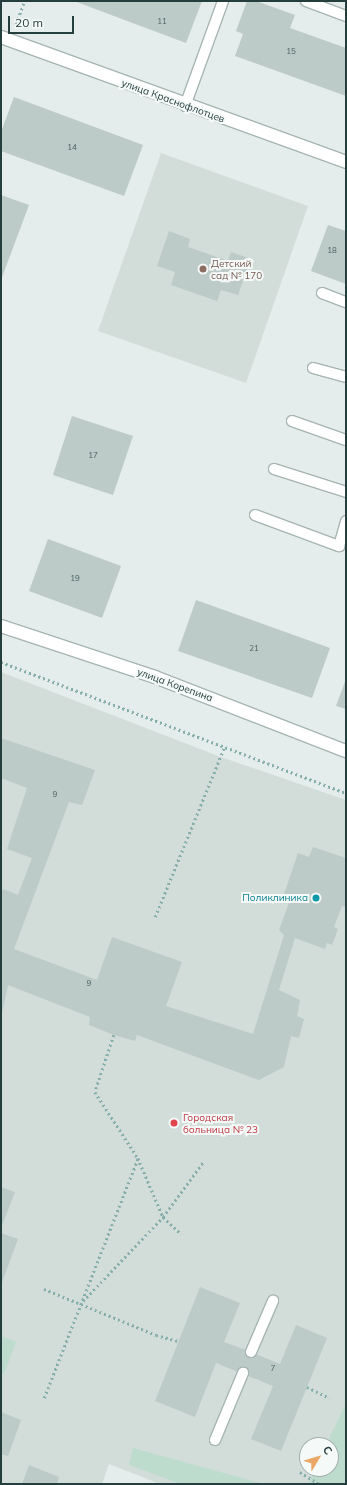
<!DOCTYPE html>
<html>
<head>
<meta charset="utf-8">
<style>
	body { margin:0 }
	#map { position:relative; width:347px; height:1485px; overflow:hidden; background:#e4edeb; font-family:Mulish,sans-serif }
	div>[style] { position:absolute }
	[style*='--x'] { left:calc(var(--x)*1px); top:calc(var(--y)*1px); width:calc(var(--w)*1px); rotate:calc(var(--a)*1deg) }
	.built>* { inset:0; background:#d2ddda }
	.green>* { inset:0; background:#bedcce }
	.building>* { inset:0; background:#bccac8 }
	.path>* { height:2.5px; margin-top:-1.25px; transform-origin:0; background:repeating-linear-gradient(90deg,#86afac 0 2px,transparent 0 5px) }
	.roads { filter:drop-shadow(1px 0 #a7b5b3) drop-shadow(-1px 0 #a7b5b3) drop-shadow(0 1px #a7b5b3) drop-shadow(0 -1px #a7b5b3) }
	.lane>* { height:10px; margin:-5px; padding:0 5px; transform-origin:5px; border-radius:5px; background:#fff }
	.street>* { height:12px; margin:-6px; padding:0 6px; transform-origin:6px; border-radius:6px; background:#fff }
	.secondary>* { height:12px; margin:-6px; padding:0 6px; transform-origin:6px; border-radius:6px; background:#fff }
	.dots>* { width:11px; height:11px; translate:-50% -50%; box-sizing:border-box; border:2px solid #f5f9f8; border-radius:50% }
	span { translate:-50% -50%; white-space:nowrap; text-align:center; line-height:1.15; -webkit-text-stroke:4px #f5f9f8; paint-order:stroke }
	.number-label { font-size:8px; color:#4a6160 }
	.number-label span { -webkit-text-stroke-width:0 }
	.street-label { font-size:10px; color:#243e3d }
	.education-label { font-size:10px; color:#785e54 }
	.left { translate:0 -50%; text-align:left }
	.culture-label { font-size:10px; color:#0d838f }
	.right { translate:-100% -50%; text-align:right }
	.health-label { font-size:10px; color:#be3a42 }
	.frame { position:absolute; inset:0; border:2px solid #243e3d; pointer-events:none }
	.north { position:absolute; left:299px; top:1437px; width:40px; height:40px; box-sizing:border-box; background:#f5f9f8; border:1px solid #a1aead; border-radius:50%; rotate:52deg; font-size:11px; font-weight:700; line-height:16px; text-align:center; color:#243e3d }
	.north::after { content:''; display:block; margin:auto; width:14px; height:18px; background:#eaa765; clip-path:polygon(50% 0,100% 100%,50% 72%,0 100%) }
	.scale { position:absolute; left:8px; top:16px; width:66px; height:18px; box-sizing:border-box; border:2px solid #243e3d; border-top:0; padding-left:5px; font-size:12px; line-height:14px; white-space:nowrap; color:#243e3d; -webkit-text-stroke:3px #f5f9f8; paint-order:stroke }
</style>
</head>
<body>
<div id="map">
	<div class="built">
		<div style="clip-path:polygon(161px 153px,308px 206px,246px 383px,98px 331px)"></div>
		<div style="clip-path:polygon(evenodd,1px 672px,221px 757px,346px 800px,346px 1484px,160px 1484px,109px 1464px,102px 1484px,1px 1484px,1px 672px,307px 1445px,331px 1445px,331px 1469px,307px 1469px,307px 1445px)"></div>
	</div>
	<div class="green">
		<div style="clip-path:polygon(1px 1336px,16px 1342px,4px 1374px,1px 1373px)"></div>
		<div style="clip-path:polygon(346px 1403px,346px 1484px,308px 1484px,315px 1469px,331px 1469px,331px 1445px,326px 1445px)"></div>
		<div style="clip-path:polygon(133px 1448px,264px 1484px,181px 1484px,129px 1465px)"></div>
	</div>
	<div class="building">
		<div style="clip-path:polygon(74px 1px,202px 1px,186px 43px)"></div>
		<div style="clip-path:polygon(247px 1px,256px 1px,295px 15px,290px 28px,346px 48px,346px 96px,235px 56px,243px 34px,236px 31px)"></div>
		<div style="clip-path:polygon(14px 97px,143px 145px,124px 196px,1px 151px,1px 132px)"></div>
		<div style="clip-path:polygon(1px 195px,29px 205px,1px 280px)"></div>
		<div style="clip-path:polygon(328px 225px,346px 231px,346px 284px,311px 271px)"></div>
		<div style="clip-path:polygon(169px 231px,190px 239px,188px 247px,228px 261px,231px 252px,251px 259px,238px 295px,221px 290px,217px 301px,171px 285px,175px 272px,157px 266px)"></div>
		<div style="clip-path:polygon(72px 416px,133px 436px,113px 495px,53px 475px)"></div>
		<div style="clip-path:polygon(48px 539px,121px 566px,102px 618px,29px 591px)"></div>
		<div style="clip-path:polygon(196px 600px,330px 648px,312px 698px,178px 651px)"></div>
		<div style="clip-path:polygon(346px 679px,346px 709px,336px 706px)"></div>
		<div style="clip-path:polygon(1px 738px,95px 770px,82px 805px,69px 802px,14px 949px,97px 980px,112px 937px,182px 962px,166px 1006px,253px 1034px,284px 935px,279px 930px,290px 900px,283px 897px,298px 853px,309px 857px,313px 847px,346px 858px,346px 907px,342px 906px,334px 927px,338px 929px,332px 945px,327px 943px,325px 949px,295px 938px,279px 990px,300px 1000px,297px 1016px,304px 1019px,299px 1038px,291px 1036px,284px 1067px,259px 1080px,137px 1035px,135px 1041px,114px 1035px,89px 1025px,90px 1017px,8px 985px,1px 1018px,1px 893px,3px 889px,18px 895px,32px 858px,7px 849px,27px 788px,1px 778px)"></div>
		<div style="clip-path:polygon(1px 1187px,15px 1192px,1px 1228px)"></div>
		<div style="clip-path:polygon(1px 1233px,18px 1239px,1px 1285px)"></div>
		<div style="clip-path:polygon(200px 1287px,240px 1303px,224px 1342px,251px 1352px,280px 1364px,296px 1325px,327px 1338px,281px 1451px,251px 1439px,273px 1386px,216px 1363px,195px 1417px,155px 1401px)"></div>
		<div style="clip-path:polygon(1px 1412px,21px 1420px,8px 1456px,1px 1454px)"></div>
		<div style="clip-path:polygon(29px 1465px,59px 1477px,57px 1484px,22px 1484px)"></div>
	</div>
	<div class="path">
		<div style="--x:16;--y:24;--w:23;--a:-70"></div>
		<div style="--x:1;--y:662;--w:369;--a:20.8"></div>
		<div style="--x:155;--y:917;--w:183;--a:-67.8"></div>
		<div style="--x:114;--y:1035;--w:60;--a:108.4"></div>
		<div style="--x:95;--y:1092;--w:79;--a:56.9"></div>
		<div style="--x:138;--y:1158;--w:64;--a:67"></div>
		<div style="--x:163;--y:1217;--w:25;--a:43"></div>
		<div style="--x:44;--y:1289;--w:121;--a:22.3"></div>
		<div style="--x:156;--y:1335;--w:24;--a:15"></div>
		<div style="--x:83;--y:1301;--w:116;--a:-46.4"></div>
		<div style="--x:163;--y:1217;--w:69;--a:-53.8"></div>
		<div style="--x:307;--y:1387;--w:25;--a:26"></div>
		<div style="--x:44;--y:1398;--w:258;--a:-68.6"></div>
		<div style="--x:300;--y:1472;--w:22;--a:32"></div>
	</div>
	<div class="roads">
		<div class="lane">
			<div style="--x:306;--y:1;--w:43;--a:20.6"></div>
			<div style="--x:185;--y:106;--w:112;--a:-70.1"></div>
			<div style="--x:322;--y:293;--w:26;--a:21"></div>
			<div style="--x:313;--y:368;--w:34;--a:15"></div>
			<div style="--x:292;--y:421;--w:57;--a:19.4"></div>
			<div style="--x:274;--y:469;--w:76;--a:17.7"></div>
			<div style="--x:255;--y:515;--w:90;--a:20.3"></div>
			<div style="--x:339;--y:546;--w:26;--a:-74"></div>
			<div style="--x:251;--y:1352;--w:56;--a:-66.7"></div>
			<div style="--x:215;--y:1440;--w:73;--a:-67.3"></div>
		</div>
		<div class="street">
			<div style="--x:1;--y:626;--w:162;--a:18.3"></div>
			<div style="--x:155;--y:677;--w:205;--a:21.2"></div>
		</div>
		<div class="secondary">
			<div style="--x:1;--y:37;--w:367;--a:19.9"></div>
		</div>
	</div>
	<div class="dots">
		<div style="left:203px;top:269px;background:#8d6e63"></div>
		<div style="left:316px;top:898px;background:#0f9aa8"></div>
		<div style="left:174px;top:1123px;background:#e0444e"></div>
	</div>
	<div class="number-label">
		<span style="left:162px;top:22px">11</span>
		<span style="left:291px;top:52px">15</span>
		<span style="left:72px;top:148px">14</span>
		<span style="left:332px;top:251px">18</span>
		<span style="left:93px;top:456px">17</span>
		<span style="left:75px;top:579px">19</span>
		<span style="left:254px;top:649px">21</span>
		<span style="left:55px;top:795px">9</span>
		<span style="left:89px;top:984px">9</span>
		<span style="left:273px;top:1369px">7</span>
	</div>
	<div class="street-label">
		<span style="left:173px;top:101px;rotate:20deg">улица Краснофлотцев</span>
		<span style="left:175px;top:685px;rotate:20deg">улица Корепина</span>
	</div>
	<div class="education-label">
		<span class="left" style="left:211px;top:269px">Детский<br>сад № 170</span>
	</div>
	<div class="culture-label">
		<span class="right" style="left:308px;top:898px">Поликлиника</span>
	</div>
	<div class="health-label">
		<span class="left" style="left:183px;top:1123px">Городская<br>больница № 23</span>
	</div>
	<div class="frame"></div>
	<div class="north">С</div>
	<div class="scale">20 m</div>
</div>
</body>
</html>
